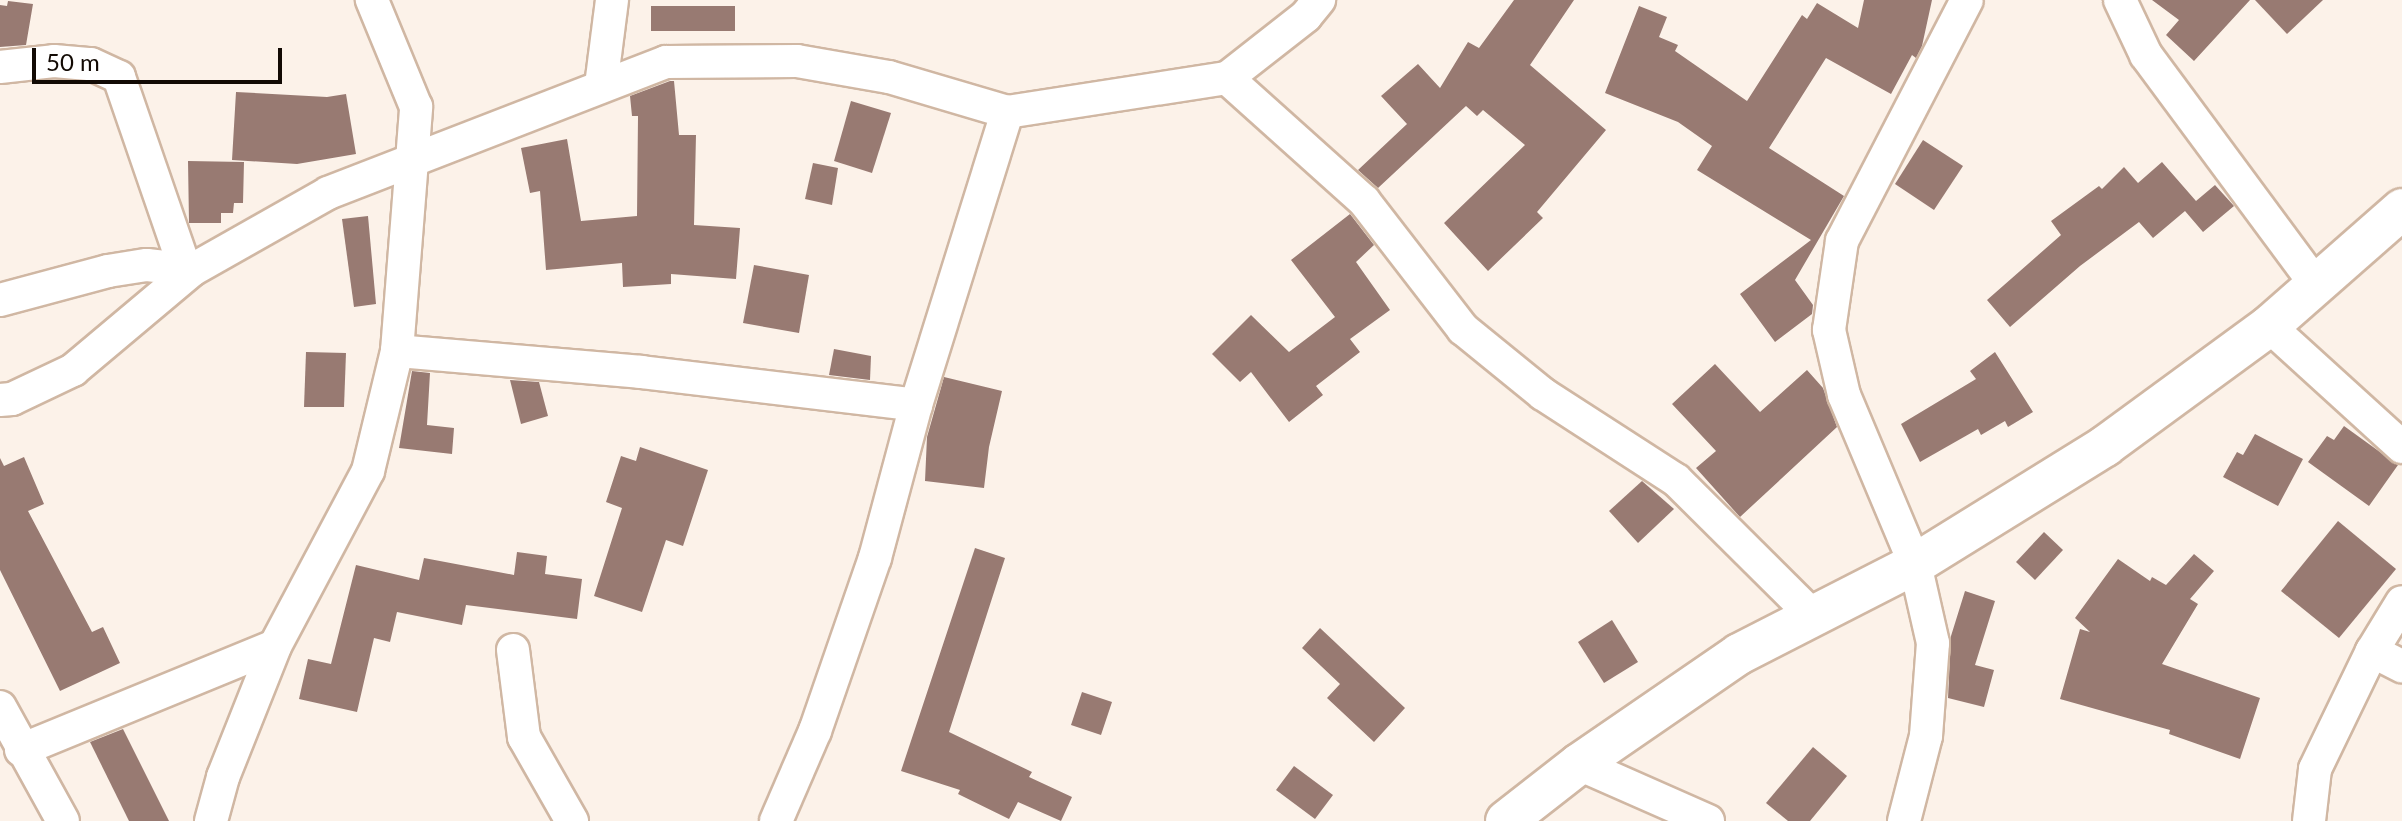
<!DOCTYPE html>
<html>
<head>
<meta charset="utf-8">
<style>
	body { margin:0 }
	#map { position:relative; width:2402px; height:821px; overflow:hidden; background:#fcf2e9; font-family:Lato,sans-serif }
	div>[style] { position:absolute }
	[style*='--x'] { left:calc(var(--x)*1px); top:calc(var(--y)*1px); width:calc(var(--w)*1px); rotate:calc(var(--a)*1deg) }
	.building>* { inset:0; background:#987a72 }
	.roads { filter:drop-shadow(2px 0 #d0b7a3) drop-shadow(-2px 0 #d0b7a3) drop-shadow(0 2px #d0b7a3) drop-shadow(0 -2px #d0b7a3) }
	.minor>* { height:32px; margin:-16px; padding:0 16px; transform-origin:16px; border-radius:16px; background:#fff }
	.major>* { height:40px; margin:-20px; padding:0 20px; transform-origin:20px; border-radius:20px; background:#fff }
	span { translate:-50% -50%; white-space:nowrap; text-align:center; line-height:1.15; -webkit-text-stroke:7px #fff; paint-order:stroke }
	.scale { position:absolute; left:32px; top:48px; width:250px; height:36px; box-sizing:border-box; border:4px solid #120a04; border-top:0; padding-left:10px; font-size:24px; line-height:28px; white-space:nowrap; color:#120a04; -webkit-text-stroke:6px #fff; paint-order:stroke }
</style>
</head>
<body>
<div id="map">
	<div class="building">
		<div style="clip-path:polygon(1514px 0,1574px 0,1530px 65px,1606px 130px,1537px 212px,1543px 218px,1488px 271px,1444px 223px,1525px 145px,1483px 110px,1477px 116px,1466px 106px,1378px 188px,1358px 170px,1407px 124px,1381px 96px,1418px 64px,1440px 88px,1468px 42px,1479px 48px)"></div>
		<div style="clip-path:polygon(1864px 0,1932px 0,1922px 46px,1916px 58px,1912px 55px,1891px 94px,1826px 58px,1769px 148px,1844px 196px,1795px 280px,1813px 305px,1812px 314px,1775px 342px,1740px 294px,1811px 240px,1697px 170px,1712px 146px,1678px 122px,1605px 93px,1639px 6px,1667px 17px,1659px 37px,1678px 45px,1675px 51px,1747px 101px,1802px 15px,1807px 19px,1817px 3px,1858px 28px)"></div>
		<div style="clip-path:polygon(2152px 0,2250px 0,2194px 61px,2166px 35px,2179px 20px)"></div>
		<div style="clip-path:polygon(2255px 0,2323px 0,2287px 34px)"></div>
		<div style="clip-path:polygon(8px 1px,33px 4px,26px 45px,0 47px,0 5px,7px 6px)"></div>
		<div style="clip-path:polygon(651px 6px,735px 6px,735px 31px,651px 31px)"></div>
		<div style="clip-path:polygon(670px 81px,674px 81px,679px 135px,696px 135px,694px 225px,740px 228px,736px 279px,671px 274px,671px 284px,623px 287px,622px 263px,546px 270px,540px 191px,530px 193px,521px 148px,567px 139px,581px 221px,637px 216px,638px 116px,632px 116px,630px 96px)"></div>
		<div style="clip-path:polygon(236px 92px,327px 97px,346px 94px,356px 154px,297px 164px,232px 160px)"></div>
		<div style="clip-path:polygon(851px 101px,891px 113px,872px 173px,834px 161px)"></div>
		<div style="clip-path:polygon(1923px 140px,1963px 166px,1934px 210px,1895px 184px)"></div>
		<div style="clip-path:polygon(188px 161px,244px 162px,243px 203px,234px 203px,233px 213px,221px 213px,221px 223px,189px 223px)"></div>
		<div style="clip-path:polygon(2162px 162px,2196px 201px,2215px 185px,2234px 206px,2203px 232px,2185px 211px,2153px 238px,2139px 222px,2080px 266px,2010px 327px,1987px 300px,2061px 235px,2051px 221px,2099px 186px,2102px 189px,2124px 167px,2138px 183px)"></div>
		<div style="clip-path:polygon(813px 163px,838px 168px,832px 205px,805px 199px)"></div>
		<div style="clip-path:polygon(1350px 214px,1374px 245px,1356px 262px,1390px 310px,1350px 339px,1360px 352px,1316px 386px,1323px 395px,1289px 422px,1251px 372px,1240px 382px,1212px 354px,1251px 315px,1289px 352px,1335px 317px,1291px 260px)"></div>
		<div style="clip-path:polygon(368px 216px,376px 304px,354px 307px,342px 219px)"></div>
		<div style="clip-path:polygon(754px 265px,809px 275px,799px 333px,743px 323px)"></div>
		<div style="clip-path:polygon(834px 349px,871px 356px,870px 380px,829px 375px)"></div>
		<div style="clip-path:polygon(306px 352px,346px 353px,344px 407px,304px 407px)"></div>
		<div style="clip-path:polygon(1995px 352px,2033px 412px,2008px 427px,2005px 421px,1981px 435px,1978px 429px,1920px 462px,1901px 424px,1976px 379px,1970px 371px)"></div>
		<div style="clip-path:polygon(1715px 364px,1760px 412px,1807px 370px,1823px 388px,1837px 427px,1740px 517px,1696px 468px,1716px 451px,1672px 404px)"></div>
		<div style="clip-path:polygon(412px 371px,430px 373px,427px 425px,454px 428px,452px 454px,399px 448px)"></div>
		<div style="clip-path:polygon(944px 377px,1002px 391px,989px 447px,984px 488px,925px 481px,927px 437px)"></div>
		<div style="clip-path:polygon(510px 380px,539px 382px,548px 416px,521px 424px)"></div>
		<div style="clip-path:polygon(2344px 426px,2398px 465px,2369px 506px,2308px 462px,2327px 436px,2334px 440px)"></div>
		<div style="clip-path:polygon(2255px 434px,2303px 459px,2278px 506px,2223px 477px,2237px 452px,2243px 455px)"></div>
		<div style="clip-path:polygon(640px 447px,708px 470px,683px 546px,666px 540px,642px 612px,594px 596px,622px 508px,606px 502px,621px 456px,636px 461px)"></div>
		<div style="clip-path:polygon(24px 457px,44px 504px,28px 511px,92px 632px,103px 627px,120px 663px,60px 691px,0 570px,0 458px,4px 466px)"></div>
		<div style="clip-path:polygon(1642px 481px,1674px 509px,1638px 543px,1609px 511px)"></div>
		<div style="clip-path:polygon(2338px 521px,2396px 569px,2339px 638px,2281px 591px)"></div>
		<div style="clip-path:polygon(2044px 532px,2063px 550px,2035px 580px,2016px 562px)"></div>
		<div style="clip-path:polygon(975px 548px,1005px 558px,949px 732px,1032px 772px,1029px 777px,1072px 797px,1061px 821px,1018px 802px,1009px 819px,958px 794px,960px 790px,901px 771px)"></div>
		<div style="clip-path:polygon(517px 552px,547px 556px,545px 574px,582px 579px,577px 619px,466px 605px,462px 625px,397px 612px,390px 642px,374px 638px,357px 712px,299px 699px,308px 659px,331px 664px,356px 565px,419px 580px,424px 558px,514px 575px)"></div>
		<div style="clip-path:polygon(2194px 554px,2214px 571px,2190px 599px,2198px 604px,2162px 664px,2260px 698px,2240px 759px,2169px 734px,2170px 730px,2060px 699px,2080px 629px,2090px 632px,2075px 618px,2118px 559px,2150px 581px,2152px 577px,2166px 585px)"></div>
		<div style="clip-path:polygon(1965px 591px,1995px 601px,1975px 665px,1994px 670px,1984px 707px,1948px 698px,1951px 636px)"></div>
		<div style="clip-path:polygon(1612px 620px,1638px 662px,1604px 683px,1578px 642px)"></div>
		<div style="clip-path:polygon(1320px 628px,1405px 708px,1374px 742px,1327px 698px,1340px 684px,1302px 648px)"></div>
		<div style="clip-path:polygon(1082px 692px,1112px 702px,1101px 735px,1071px 725px)"></div>
		<div style="clip-path:polygon(123px 729px,169px 821px,129px 821px,90px 742px)"></div>
		<div style="clip-path:polygon(1813px 747px,1847px 776px,1810px 821px,1788px 821px,1766px 803px)"></div>
		<div style="clip-path:polygon(1294px 766px,1333px 795px,1315px 819px,1276px 790px)"></div>
	</div>
	<div class="roads">
		<div class="minor">
			<div style="--x:2120;--y:0;--w:61;--a:64.7"></div>
			<div style="--x:2146;--y:55;--w:286;--a:53.5"></div>
			<div style="--x:0;--y:67;--w:54;--a:-6.3"></div>
			<div style="--x:54;--y:61;--w:37;--a:5"></div>
			<div style="--x:91;--y:64;--w:31;--a:25"></div>
			<div style="--x:119;--y:77;--w:203;--a:71"></div>
			<div style="--x:1227;--y:78;--w:184;--a:41.9"></div>
			<div style="--x:1364;--y:201;--w:162;--a:52.3"></div>
			<div style="--x:1463;--y:329;--w:103;--a:39.1"></div>
			<div style="--x:1543;--y:394;--w:158;--a:32.9"></div>
			<div style="--x:1676;--y:480;--w:193;--a:44.8"></div>
			<div style="--x:601;--y:86;--w:87;--a:-82.7"></div>
			<div style="--x:0;--y:300;--w:112;--a:-15"></div>
			<div style="--x:108;--y:271;--w:39;--a:-9"></div>
			<div style="--x:147;--y:265;--w:45;--a:6.3"></div>
			<div style="--x:2269;--y:326;--w:180;--a:42.3"></div>
			<div style="--x:397;--y:351;--w:245;--a:4.9"></div>
			<div style="--x:641;--y:372;--w:277;--a:6.8"></div>
			<div style="--x:0;--y:400;--w:12;--a:-5"></div>
			<div style="--x:12;--y:399;--w:68;--a:-25.4"></div>
			<div style="--x:73;--y:370;--w:155;--a:-40"></div>
			<div style="--x:192;--y:270;--w:156;--a:-29.5"></div>
			<div style="--x:328;--y:193;--w:362;--a:-21.2"></div>
			<div style="--x:666;--y:62;--w:131;--a:-0.4"></div>
			<div style="--x:797;--y:61;--w:93;--a:9.9"></div>
			<div style="--x:889;--y:77;--w:123;--a:16.5"></div>
			<div style="--x:1007;--y:112;--w:223;--a:-8.8"></div>
			<div style="--x:1227;--y:78;--w:100;--a:-38.1"></div>
			<div style="--x:1306;--y:16;--w:21;--a:-51"></div>
			<div style="--x:513;--y:650;--w:88;--a:82.8"></div>
			<div style="--x:524;--y:737;--w:97;--a:60.3"></div>
			<div style="--x:2372;--y:651;--w:34;--a:27"></div>
			<div style="--x:0;--y:707;--w:130;--a:61.1"></div>
			<div style="--x:21;--y:750;--w:274;--a:-22.3"></div>
			<div style="--x:1579;--y:764;--w:141;--a:23.8"></div>
			<div style="--x:211;--y:821;--w:46;--a:-74.7"></div>
			<div style="--x:223;--y:777;--w:141;--a:-68.3"></div>
			<div style="--x:275;--y:646;--w:198;--a:-62"></div>
			<div style="--x:368;--y:471;--w:123;--a:-76.4"></div>
			<div style="--x:397;--y:351;--w:245;--a:-85.5"></div>
			<div style="--x:416;--y:107;--w:116;--a:-112.4"></div>
			<div style="--x:776;--y:821;--w:98;--a:-66.6"></div>
			<div style="--x:815;--y:731;--w:183;--a:-70.9"></div>
			<div style="--x:875;--y:558;--w:158;--a:-75"></div>
			<div style="--x:916;--y:405;--w:307;--a:-72.7"></div>
			<div style="--x:1904;--y:821;--w:88;--a:-75.5"></div>
			<div style="--x:1926;--y:736;--w:93;--a:-85.7"></div>
			<div style="--x:1933;--y:643;--w:81;--a:-102.8"></div>
			<div style="--x:1915;--y:564;--w:183;--a:-112.8"></div>
			<div style="--x:1844;--y:395;--w:67;--a:-103"></div>
			<div style="--x:1829;--y:330;--w:90;--a:-81.7"></div>
			<div style="--x:1842;--y:241;--w:271;--a:-62.6"></div>
			<div style="--x:2309;--y:821;--w:52;--a:-83.4"></div>
			<div style="--x:2315;--y:769;--w:131;--a:-64.2"></div>
			<div style="--x:2372;--y:651;--w:57;--a:-58.5"></div>
		</div>
		<div class="major">
			<div style="--x:1506;--y:821;--w:93;--a:-38"></div>
			<div style="--x:1579;--y:764;--w:194;--a:-34.5"></div>
			<div style="--x:1739;--y:654;--w:198;--a:-27.1"></div>
			<div style="--x:1915;--y:564;--w:224;--a:-31.8"></div>
			<div style="--x:2105;--y:446;--w:203;--a:-36.2"></div>
			<div style="--x:2269;--y:326;--w:177;--a:-41.3"></div>
		</div>
	</div>
	<div class="scale">50 m</div>
</div>
</body>
</html>
